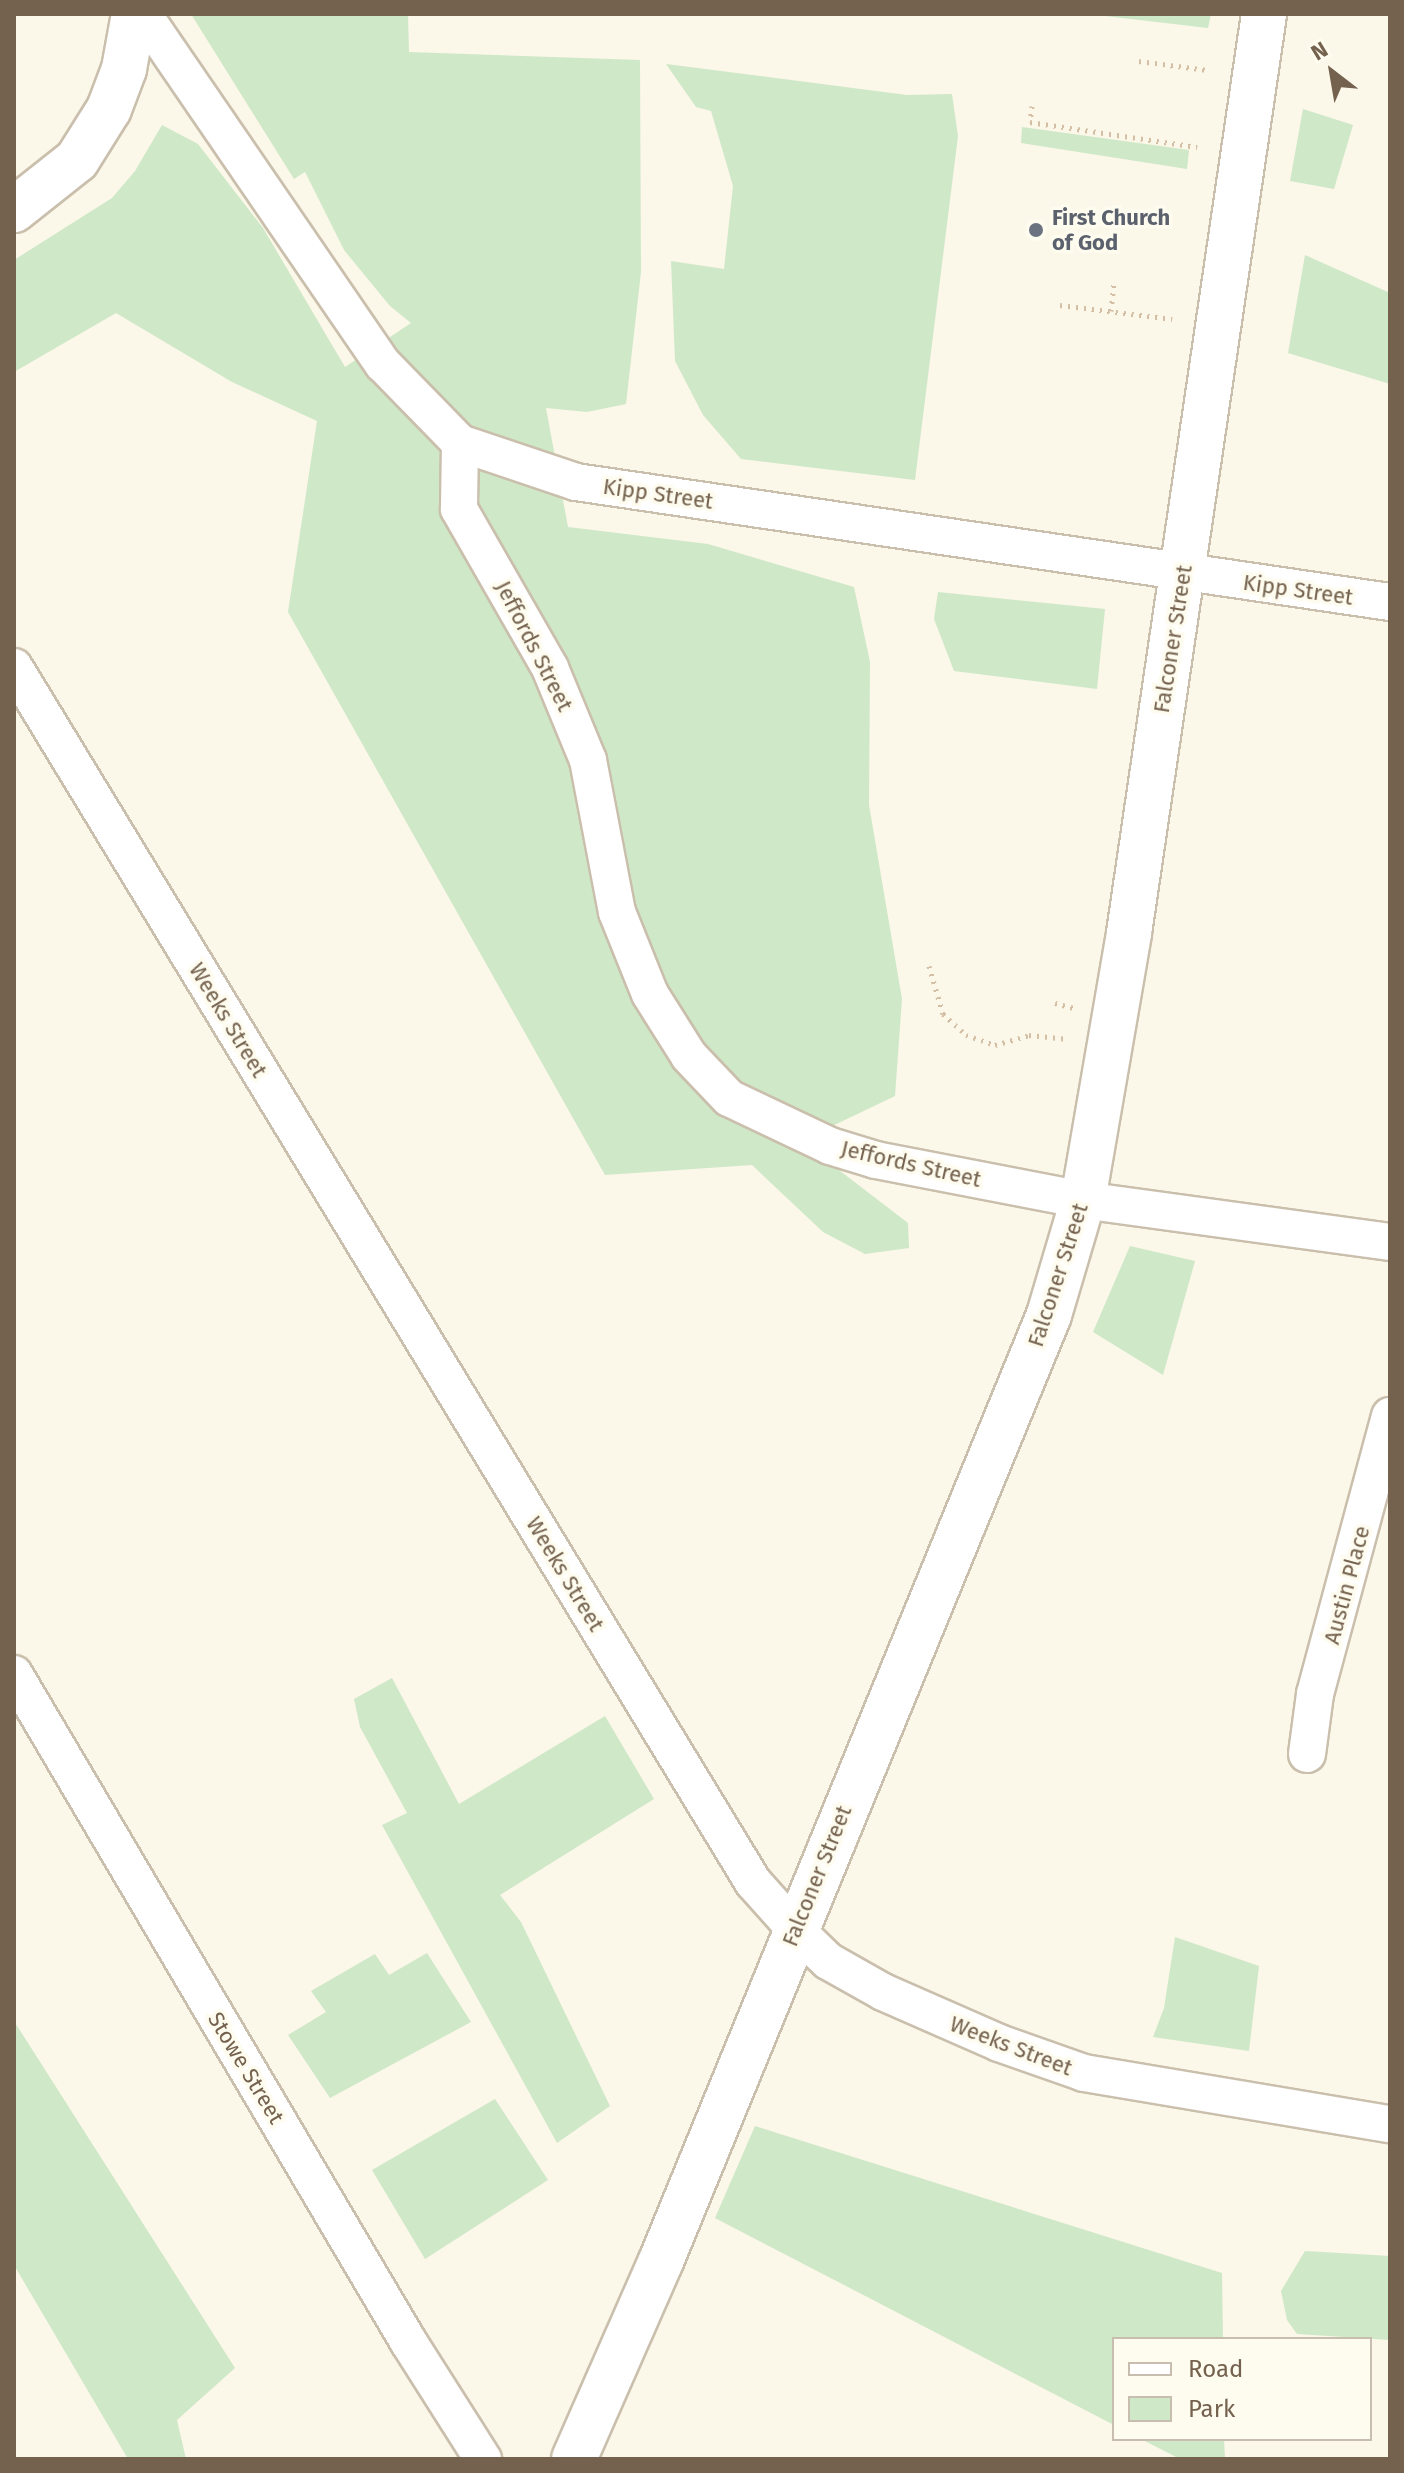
<!DOCTYPE html>
<html>
<head>
<meta charset="utf-8">
<style>
	body { margin:0 }
	#map { position:relative; width:1404px; height:2473px; overflow:hidden; background:#fbf7e9; font-family:"Fira Sans",sans-serif }
	div>[style] { position:absolute }
	[style*='--x'] { left:calc(var(--x)*1px); top:calc(var(--y)*1px); width:calc(var(--w)*1px); rotate:calc(var(--a)*1deg) }
	.green>* { inset:0; background:#cfe8c8 }
	.path>* { height:5px; margin-top:-2.5px; transform-origin:0; background:repeating-linear-gradient(90deg,#d4bfa5 0 2px,transparent 0 8px) }
	.roads { filter:drop-shadow(2px 0 #cabfac) drop-shadow(-2px 0 #cabfac) drop-shadow(0 2px #cabfac) drop-shadow(0 -2px #cabfac) }
	.street>* { height:36px; margin:-18px; padding:0 18px; transform-origin:18px; border-radius:18px; background:#fff }
	.secondary>* { height:44px; margin:-22px; padding:0 22px; transform-origin:22px; border-radius:22px; background:#fff }
	.dots>* { width:22px; height:22px; translate:-50% -50%; box-sizing:border-box; border:4px solid #fefbef; border-radius:50% }
	span { translate:-50% -50%; white-space:nowrap; text-align:center; line-height:1.15; -webkit-text-stroke:7px #fefbef; paint-order:stroke }
	.worship-label { font-size:22px; color:#5b616d; font-weight:700 }
	.left { translate:0 -50%; text-align:left }
	.street-label { font-size:22px; color:#74624e }
	.frame { position:absolute; inset:0; border:16px solid #74624e; pointer-events:none }
	.legend { position:absolute; left:1112px; top:2337px; width:260px; height:104px; box-sizing:border-box; background:#fefbef; border:2px solid #c7beaf; margin:0; padding:10px 14px; list-style:none; font-size:24px; color:#74624e }
	.legend li { display:flex; align-items:center; gap:16px; height:40px }
	.legend b { width:40px; border:2px solid #c7beaf }
	.north { position:absolute; left:1292px; top:32px; width:80px; height:80px; -webkit-text-stroke:6px #fefbef; paint-order:stroke; rotate:329deg; font-size:22px; font-weight:700; line-height:32px; text-align:center; color:#74624e }
	.north::after { content:''; display:block; margin:auto; width:28px; height:36px; background:#74624e; clip-path:polygon(50% 0,100% 100%,50% 72%,0 100%) }
</style>
</head>
<body>
<div id="map">
	<div class="green">
		<div style="clip-path:polygon(191px 14px,408px 14px,409px 52px,640px 60px,641px 272px,626px 404px,587px 412px,546px 408px,568px 527px,708px 544px,854px 587px,870px 662px,869px 805px,902px 999px,895px 1096px,801px 1141px,908px 1223px,909px 1248px,865px 1254px,823px 1232px,752px 1165px,605px 1175px,288px 612px,317px 421px,232px 382px,116px 313px,14px 372px,14px 260px,112px 198px,135px 171px,162px 125px,198px 144px,263px 228px,345px 367px,411px 323px,390px 306px,344px 250px,305px 172px,294px 179px)"></div>
		<div style="clip-path:polygon(1088px 14px,1211px 14px,1208px 28px)"></div>
		<div style="clip-path:polygon(666px 64px,907px 95px,952px 94px,958px 136px,915px 480px,741px 459px,703px 415px,675px 361px,671px 261px,724px 269px,733px 186px,711px 111px,696px 107px)"></div>
		<div style="clip-path:polygon(1303px 109px,1353px 125px,1334px 189px,1290px 181px)"></div>
		<div style="clip-path:polygon(1022px 127px,1189px 150px,1187px 169px,1021px 143px)"></div>
		<div style="clip-path:polygon(1305px 255px,1390px 293px,1390px 384px,1288px 353px)"></div>
		<div style="clip-path:polygon(938px 592px,1105px 609px,1097px 689px,954px 671px,934px 619px)"></div>
		<div style="clip-path:polygon(1130px 1246px,1195px 1261px,1163px 1375px,1093px 1332px)"></div>
		<div style="clip-path:polygon(392px 1678px,459px 1804px,605px 1716px,654px 1799px,500px 1895px,521px 1922px,610px 2106px,557px 2143px,382px 1825px,407px 1813px,360px 1727px,354px 1699px)"></div>
		<div style="clip-path:polygon(1175px 1937px,1259px 1966px,1249px 2051px,1153px 2037px,1164px 2008px)"></div>
		<div style="clip-path:polygon(427px 1953px,471px 2022px,330px 2098px,288px 2035px,326px 2012px,311px 1991px,375px 1954px,389px 1975px)"></div>
		<div style="clip-path:polygon(14px 2021px,235px 2368px,177px 2420px,186px 2459px,128px 2459px,14px 2265px)"></div>
		<div style="clip-path:polygon(495px 2099px,548px 2180px,425px 2259px,372px 2170px)"></div>
		<div style="clip-path:polygon(755px 2126px,1222px 2273px,1223px 2339px,1114px 2339px,1114px 2425px,715px 2218px)"></div>
		<div style="clip-path:polygon(1305px 2251px,1390px 2256px,1390px 2340px,1297px 2334px,1287px 2320px,1281px 2291px)"></div>
		<div style="clip-path:polygon(1141px 2439px,1224px 2439px,1225px 2459px,1180px 2459px)"></div>
	</div>
	<div class="path">
		<div style="--x:1139;--y:61;--w:69;--a:7.5"></div>
		<div style="--x:1032;--y:106;--w:16;--a:97"></div>
		<div style="--x:1030;--y:122;--w:169;--a:8.5"></div>
		<div style="--x:1060;--y:305;--w:113;--a:7.1"></div>
		<div style="--x:1111;--y:311;--w:30;--a:-84"></div>
		<div style="--x:929;--y:966;--w:50;--a:73.7"></div>
		<div style="--x:943;--y:1014;--w:31;--a:42"></div>
		<div style="--x:966;--y:1035;--w:31;--a:19"></div>
		<div style="--x:995;--y:1045;--w:35;--a:-16"></div>
		<div style="--x:1029;--y:1035;--w:39;--a:6"></div>
		<div style="--x:1055;--y:1003;--w:20;--a:15"></div>
	</div>
	<div class="roads">
		<div class="street">
			<div style="--x:143;--y:14;--w:424;--a:55.6"></div>
			<div style="--x:383;--y:364;--w:110;--a:45.7"></div>
			<div style="--x:460;--y:443;--w:122;--a:18.6"></div>
			<div style="--x:576;--y:482;--w:823;--a:8.39"></div>
			<div style="--x:460;--y:443;--w:66;--a:90.9"></div>
			<div style="--x:459;--y:509;--w:183;--a:60.2"></div>
			<div style="--x:550;--y:668;--w:100;--a:67.6"></div>
			<div style="--x:588;--y:760;--w:155;--a:79.2"></div>
			<div style="--x:617;--y:912;--w:88;--a:68.1"></div>
			<div style="--x:650;--y:994;--w:73;--a:57.8"></div>
			<div style="--x:689;--y:1056;--w:58;--a:46.4"></div>
			<div style="--x:729;--y:1098;--w:112;--a:25.4"></div>
			<div style="--x:830;--y:1146;--w:48;--a:16.9"></div>
			<div style="--x:876;--y:1160;--w:211;--a:10.9"></div>
			<div style="--x:1083;--y:1200;--w:310;--a:7.8"></div>
			<div style="--x:14;--y:667;--w:1422;--a:58.69"></div>
			<div style="--x:753;--y:1882;--w:63;--a:48.2"></div>
			<div style="--x:795;--y:1929;--w:46;--a:44.1"></div>
			<div style="--x:828;--y:1961;--w:63;--a:29.4"></div>
			<div style="--x:883;--y:1992;--w:127;--a:23.7"></div>
			<div style="--x:999;--y:2043;--w:90;--a:19.4"></div>
			<div style="--x:1084;--y:2073;--w:310;--a:9.5"></div>
			<div style="--x:14;--y:1674;--w:775;--a:59.43"></div>
			<div style="--x:408;--y:2341;--w:140;--a:57.6"></div>
			<div style="--x:1307;--y:1754;--w:61;--a:-82.4"></div>
			<div style="--x:1315;--y:1694;--w:288;--a:-74.9"></div>
		</div>
		<div class="secondary">
			<div style="--x:14;--y:210;--w:80;--a:-38.4"></div>
			<div style="--x:77;--y:160;--w:60;--a:-57.9"></div>
			<div style="--x:109;--y:109;--w:43;--a:-69.4"></div>
			<div style="--x:124;--y:69;--w:56;--a:-79.7"></div>
			<div style="--x:574;--y:2459;--w:216;--a:-66.3"></div>
			<div style="--x:661;--y:2261;--w:1022;--a:-67.7"></div>
			<div style="--x:1049;--y:1315;--w:120;--a:-73.5"></div>
			<div style="--x:1083;--y:1200;--w:271;--a:-80.2"></div>
			<div style="--x:1129;--y:933;--w:929;--a:-81.64"></div>
		</div>
	</div>
	<div class="dots">
		<div style="left:1036px;top:230px;background:#6b7280"></div>
	</div>
	<div class="worship-label">
		<span class="left" style="left:1052px;top:230px">First Church<br>of God</span>
	</div>
	<div class="street-label">
		<span style="left:658px;top:494px;rotate:8deg">Kipp Street</span>
		<span style="left:1298px;top:590px;rotate:8deg">Kipp Street</span>
		<span style="left:1173px;top:639px;rotate:-81deg">Falconer Street</span>
		<span style="left:534px;top:646px;rotate:63deg">Jeffords Street</span>
		<span style="left:228px;top:1020px;rotate:59deg">Weeks Street</span>
		<span style="left:911px;top:1164px;rotate:13deg">Jeffords Street</span>
		<span style="left:1058px;top:1275px;rotate:-72deg">Falconer Street</span>
		<span style="left:565px;top:1574px;rotate:59deg">Weeks Street</span>
		<span style="left:1347px;top:1585px;rotate:-75deg">Austin Place</span>
		<span style="left:817px;top:1876px;rotate:-68deg">Falconer Street</span>
		<span style="left:1011px;top:2046px;rotate:21deg">Weeks Street</span>
		<span style="left:246px;top:2068px;rotate:59deg">Stowe Street</span>
	</div>
	<div class="frame"></div>
	<ul class="legend">
	<li><b style="height:10px;background:#fff"></b>Road</li>
	<li><b style="height:22px;background:#cfe8c8"></b>Park</li>
	</ul>
	<div class="north">N</div>
</div>
</body>
</html>
